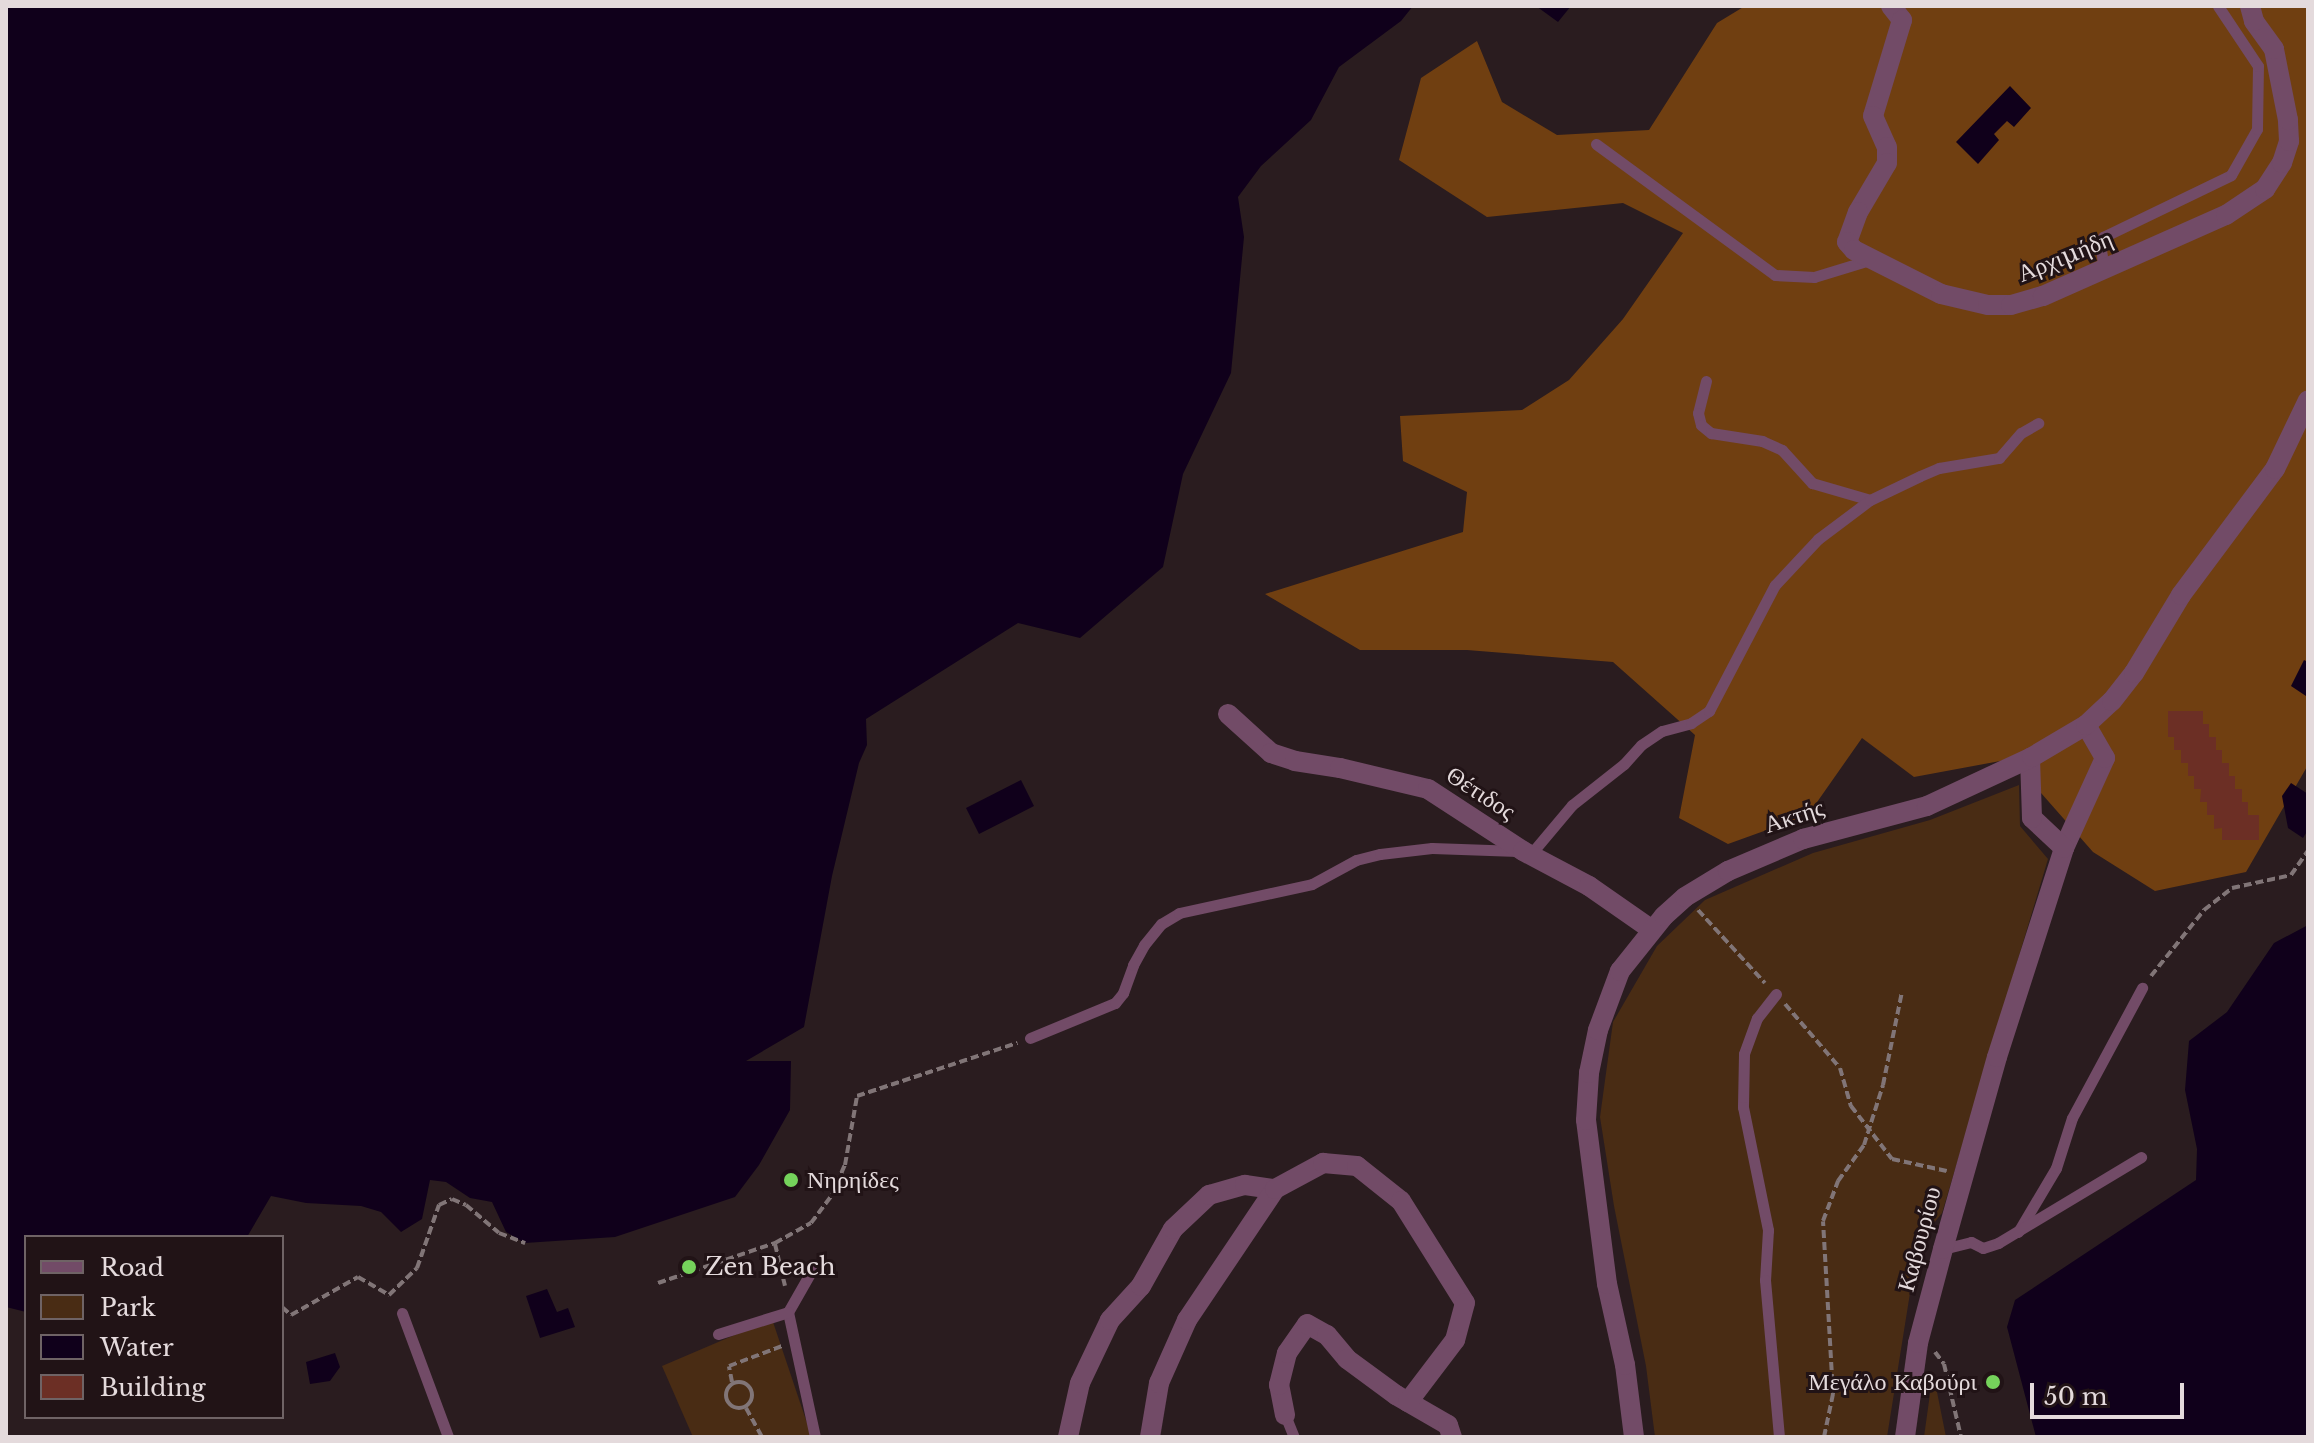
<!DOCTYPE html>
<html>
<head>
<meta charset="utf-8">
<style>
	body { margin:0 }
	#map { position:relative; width:2314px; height:1443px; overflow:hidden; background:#2a1c1f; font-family:"Libre Baskerville",serif }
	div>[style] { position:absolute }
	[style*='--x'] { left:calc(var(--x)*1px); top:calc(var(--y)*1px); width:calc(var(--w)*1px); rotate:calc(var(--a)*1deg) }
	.green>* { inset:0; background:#492c14 }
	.forest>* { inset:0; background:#703f11 }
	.water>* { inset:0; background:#10001b }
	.building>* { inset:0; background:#6c2f25 }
	.path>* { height:4px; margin-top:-2px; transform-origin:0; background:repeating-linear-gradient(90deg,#817577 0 8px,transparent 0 12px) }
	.path>.ring { margin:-2px; padding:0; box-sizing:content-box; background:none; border:4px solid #817577; border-radius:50% }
	.service>* { height:11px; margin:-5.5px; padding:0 5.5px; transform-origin:5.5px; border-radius:5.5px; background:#724b67 }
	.minor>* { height:20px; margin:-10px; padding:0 10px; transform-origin:10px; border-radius:10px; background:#724b67 }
	.tertiary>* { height:20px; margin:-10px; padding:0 10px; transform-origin:10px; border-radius:10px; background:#724b67 }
	.dots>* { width:22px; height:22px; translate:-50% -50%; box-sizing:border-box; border:4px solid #211316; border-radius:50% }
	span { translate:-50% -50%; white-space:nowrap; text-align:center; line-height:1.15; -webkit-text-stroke:6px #211316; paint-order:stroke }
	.street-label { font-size:24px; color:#e4dadc }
	.poi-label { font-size:24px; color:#e4dadc }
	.left { translate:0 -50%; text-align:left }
	.right { translate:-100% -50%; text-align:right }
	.frame { position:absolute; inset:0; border:8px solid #e4dadc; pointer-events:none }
	.legend { position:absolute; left:24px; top:1235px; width:260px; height:184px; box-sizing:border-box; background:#211316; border:2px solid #6f6365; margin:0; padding:10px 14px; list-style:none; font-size:24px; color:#e4dadc }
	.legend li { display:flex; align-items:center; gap:16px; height:40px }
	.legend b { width:40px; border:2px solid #6f6365 }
	.scale { position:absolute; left:2030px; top:1383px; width:154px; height:36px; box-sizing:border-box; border:4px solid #e4dadc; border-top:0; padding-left:10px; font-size:24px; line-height:28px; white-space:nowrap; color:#e4dadc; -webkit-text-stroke:6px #211316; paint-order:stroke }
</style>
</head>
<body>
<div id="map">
	<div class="green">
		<div style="clip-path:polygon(2019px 785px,2020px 826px,2048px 859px,1942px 1213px,1918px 1243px,1887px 1437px,1655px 1437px,1646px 1366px,1614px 1206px,1600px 1117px,1613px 1022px,1657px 946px,1705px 900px,1813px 853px,1930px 820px)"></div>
		<div style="clip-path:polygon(772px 1319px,811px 1435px,693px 1437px,662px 1366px)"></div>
		<div style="clip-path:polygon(1933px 1372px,1946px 1437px,1924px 1437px)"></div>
	</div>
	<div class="forest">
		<div style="clip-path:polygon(1745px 6px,2308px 6px,2308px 765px,2246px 872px,2155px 891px,2093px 852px,2011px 759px,1914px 777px,1862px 738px,1808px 815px,1728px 844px,1679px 818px,1695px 735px,1613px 662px,1467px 650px,1360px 650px,1265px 594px,1463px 532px,1467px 492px,1403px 461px,1400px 416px,1522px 410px,1569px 380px,1623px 319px,1683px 233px,1623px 203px,1487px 217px,1399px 160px,1421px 78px,1477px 41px,1502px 102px,1557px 135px,1649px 130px,1717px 23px)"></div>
	</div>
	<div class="water">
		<div style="clip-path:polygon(6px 6px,1413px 6px,1401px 21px,1339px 67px,1311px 120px,1261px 166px,1238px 197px,1244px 237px,1231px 373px,1183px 474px,1163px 567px,1080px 638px,1018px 623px,866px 719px,867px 745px,859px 763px,832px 876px,804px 1027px,746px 1061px,791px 1061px,790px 1110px,759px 1165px,735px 1197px,615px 1237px,525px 1243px,506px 1232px,492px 1202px,470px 1198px,446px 1182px,430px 1180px,422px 1219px,401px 1232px,381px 1212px,361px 1206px,306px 1203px,271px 1196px,247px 1237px,26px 1237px,26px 1312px,6px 1307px)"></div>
		<div style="clip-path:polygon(1536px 6px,1571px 6px,1558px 22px)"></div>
		<div style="clip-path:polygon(2010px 86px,2031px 108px,2014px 127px,2007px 121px,1994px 134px,1999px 140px,1978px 164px,1956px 142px)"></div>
		<div style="clip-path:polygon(2304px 660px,2308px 662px,2306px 696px,2291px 686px)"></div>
		<div style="clip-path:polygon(1021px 780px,1034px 806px,979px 834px,966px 808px)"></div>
		<div style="clip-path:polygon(2291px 783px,2308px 794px,2308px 830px,2303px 838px,2288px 828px,2282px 796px)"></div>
		<div style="clip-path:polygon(2308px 925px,2308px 1437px,2036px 1437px,2007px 1327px,2015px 1300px,2196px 1180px,2197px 1149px,2185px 1090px,2189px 1041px,2227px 1012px,2274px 943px)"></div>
		<div style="clip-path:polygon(547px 1289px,557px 1312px,568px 1308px,575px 1327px,540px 1338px,526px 1296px)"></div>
		<div style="clip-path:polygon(335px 1353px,340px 1367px,330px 1381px,310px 1384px,306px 1362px)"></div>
	</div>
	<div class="building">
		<div style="clip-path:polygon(2168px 711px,2203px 711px,2203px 724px,2209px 724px,2209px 737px,2216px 737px,2216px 750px,2222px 750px,2222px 763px,2229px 763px,2229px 776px,2235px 776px,2235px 789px,2242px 789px,2242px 802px,2248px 802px,2248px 815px,2259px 815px,2259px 840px,2222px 840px,2222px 828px,2214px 829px,2214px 815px,2207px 815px,2207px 802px,2200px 802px,2201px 789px,2194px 789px,2194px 776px,2188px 776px,2188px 763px,2181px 763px,2181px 750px,2174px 750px,2174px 737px,2168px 737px)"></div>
	</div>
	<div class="path">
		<div style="--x:1698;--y:910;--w:99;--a:47.5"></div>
		<div style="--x:2151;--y:976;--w:85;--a:-51.2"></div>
		<div style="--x:2204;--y:910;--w:36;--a:-38"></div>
		<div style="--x:2232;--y:888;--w:60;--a:-12.4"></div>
		<div style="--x:2291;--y:875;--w:29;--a:-55"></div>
		<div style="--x:1785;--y:1004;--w:84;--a:49.3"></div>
		<div style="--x:1840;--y:1068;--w:40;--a:74"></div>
		<div style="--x:1851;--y:1106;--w:67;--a:52.3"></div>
		<div style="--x:1892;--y:1159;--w:56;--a:12.3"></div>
		<div style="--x:775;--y:1244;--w:43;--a:76.6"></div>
		<div style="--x:658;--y:1283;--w:124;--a:-18.9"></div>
		<div style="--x:775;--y:1243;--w:41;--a:-29.1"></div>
		<div style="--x:811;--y:1223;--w:35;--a:-53"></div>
		<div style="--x:832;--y:1195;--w:33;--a:-67"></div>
		<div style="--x:845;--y:1165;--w:70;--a:-80.1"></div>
		<div style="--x:857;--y:1096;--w:169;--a:-18.3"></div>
		<div style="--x:282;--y:1307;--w:12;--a:42"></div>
		<div style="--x:291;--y:1315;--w:77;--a:-29.6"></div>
		<div style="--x:358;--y:1277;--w:36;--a:30"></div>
		<div style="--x:389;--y:1295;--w:39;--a:-44"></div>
		<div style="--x:417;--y:1268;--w:67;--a:-70.8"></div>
		<div style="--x:439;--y:1205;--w:14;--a:-25"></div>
		<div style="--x:452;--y:1199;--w:15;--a:23"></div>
		<div style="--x:466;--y:1205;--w:43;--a:40.3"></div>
		<div style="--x:499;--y:1233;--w:28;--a:21"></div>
		<div style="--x:1935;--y:1352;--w:15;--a:53"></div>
		<div style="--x:1944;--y:1364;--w:75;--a:76.9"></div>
		<div style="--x:732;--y:1382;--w:16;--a:-101"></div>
		<div style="--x:729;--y:1366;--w:57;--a:-20.7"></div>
		<div class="ring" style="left:726px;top:1382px;width:22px;height:22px"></div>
		<div style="--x:746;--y:1408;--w:33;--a:61"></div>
		<div style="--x:1824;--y:1437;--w:44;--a:-78.2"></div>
		<div style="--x:1833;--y:1394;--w:173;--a:-93.3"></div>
		<div style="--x:1823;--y:1221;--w:43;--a:-69.4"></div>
		<div style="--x:1838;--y:1181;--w:44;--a:-54.2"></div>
		<div style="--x:1864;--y:1145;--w:63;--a:-72.4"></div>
		<div style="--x:1883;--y:1085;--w:95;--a:-78.5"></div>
	</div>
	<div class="service">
		<div style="--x:1596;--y:144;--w:222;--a:36.2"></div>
		<div style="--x:1775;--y:275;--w:39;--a:3"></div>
		<div style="--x:1814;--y:277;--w:59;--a:-16.9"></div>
		<div style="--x:2104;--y:269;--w:26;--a:-99"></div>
		<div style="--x:2100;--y:243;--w:7;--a:-63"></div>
		<div style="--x:2103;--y:237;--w:142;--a:-25.8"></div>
		<div style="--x:2231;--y:175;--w:53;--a:-60.5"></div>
		<div style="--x:2257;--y:129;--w:63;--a:-89.1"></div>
		<div style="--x:2258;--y:66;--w:72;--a:-123.7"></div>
		<div style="--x:1706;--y:381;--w:33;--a:104"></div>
		<div style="--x:1698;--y:413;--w:12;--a:76"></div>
		<div style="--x:1701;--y:425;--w:13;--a:39"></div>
		<div style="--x:1711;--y:433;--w:52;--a:8.9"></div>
		<div style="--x:1762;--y:441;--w:22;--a:24"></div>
		<div style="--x:1782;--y:450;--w:45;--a:47.7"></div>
		<div style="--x:1812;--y:483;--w:60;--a:16.3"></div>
		<div style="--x:1530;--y:855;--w:65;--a:-50"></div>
		<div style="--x:1572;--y:805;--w:66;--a:-38.3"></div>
		<div style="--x:1624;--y:764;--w:25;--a:-48"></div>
		<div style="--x:1641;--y:745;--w:25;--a:-34"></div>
		<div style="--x:1662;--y:731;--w:30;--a:-15"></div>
		<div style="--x:1691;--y:723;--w:22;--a:-34"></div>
		<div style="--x:1709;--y:711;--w:142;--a:-62.4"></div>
		<div style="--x:1775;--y:585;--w:63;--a:-46.9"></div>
		<div style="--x:1818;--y:539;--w:65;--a:-36.9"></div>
		<div style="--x:1870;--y:500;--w:55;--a:-25.6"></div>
		<div style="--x:1920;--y:476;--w:21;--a:-23"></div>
		<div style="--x:1939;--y:468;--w:61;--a:-9.5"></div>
		<div style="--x:1999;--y:458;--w:33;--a:-49"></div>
		<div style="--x:2021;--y:433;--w:20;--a:-30"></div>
		<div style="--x:1776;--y:994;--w:31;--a:128"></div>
		<div style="--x:1757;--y:1018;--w:38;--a:110"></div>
		<div style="--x:1744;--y:1054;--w:53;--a:91.1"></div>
		<div style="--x:1743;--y:1107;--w:126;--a:78.5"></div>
		<div style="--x:1768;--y:1230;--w:50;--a:93.4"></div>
		<div style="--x:1765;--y:1280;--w:158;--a:84.9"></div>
		<div style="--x:1030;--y:1038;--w:92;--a:-22.4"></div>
		<div style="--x:1115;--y:1003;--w:13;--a:-51"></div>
		<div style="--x:1123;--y:993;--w:30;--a:-70"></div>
		<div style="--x:1133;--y:965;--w:23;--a:-61"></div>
		<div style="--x:1144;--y:945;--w:27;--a:-51"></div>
		<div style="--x:1161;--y:924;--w:21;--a:-31"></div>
		<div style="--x:1179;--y:913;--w:136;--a:-12.3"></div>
		<div style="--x:1312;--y:884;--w:50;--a:-28.6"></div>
		<div style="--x:1356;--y:860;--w:25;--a:-14"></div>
		<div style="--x:1380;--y:854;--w:52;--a:-6.6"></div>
		<div style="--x:1432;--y:848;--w:86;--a:2"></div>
		<div style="--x:2018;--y:1232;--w:74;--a:-59.3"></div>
		<div style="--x:2056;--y:1168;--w:52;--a:-72.3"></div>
		<div style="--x:2072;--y:1118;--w:148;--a:-61.7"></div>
		<div style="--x:1943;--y:1249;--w:29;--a:-14"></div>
		<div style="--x:1971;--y:1242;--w:13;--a:27"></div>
		<div style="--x:1983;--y:1248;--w:16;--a:-18"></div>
		<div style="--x:1998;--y:1243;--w:167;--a:-31"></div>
		<div style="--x:812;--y:1270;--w:48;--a:119.7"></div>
		<div style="--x:788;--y:1312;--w:128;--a:77.8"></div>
		<div style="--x:402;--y:1313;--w:132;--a:69.6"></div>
		<div style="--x:718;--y:1334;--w:73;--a:-17.4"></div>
		<div style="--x:1285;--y:1415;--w:24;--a:68"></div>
	</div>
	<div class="minor">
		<div style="--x:1891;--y:6;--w:18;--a:52"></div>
		<div style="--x:1902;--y:20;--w:100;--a:106.8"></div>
		<div style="--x:1873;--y:116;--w:34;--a:66"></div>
		<div style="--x:1887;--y:147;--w:16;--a:90"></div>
		<div style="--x:1887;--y:163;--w:57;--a:120.6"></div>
		<div style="--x:1858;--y:212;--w:32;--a:110"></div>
		<div style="--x:1847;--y:242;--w:11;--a:49"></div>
		<div style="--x:1854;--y:250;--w:97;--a:26.8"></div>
		<div style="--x:1941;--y:294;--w:48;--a:13.2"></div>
		<div style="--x:1988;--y:305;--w:23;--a:0"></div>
		<div style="--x:2011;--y:305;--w:33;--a:-16"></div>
		<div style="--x:2043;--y:296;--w:200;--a:-23.9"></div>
		<div style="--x:2226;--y:215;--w:47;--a:-33.7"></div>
		<div style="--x:2265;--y:189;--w:31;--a:-57"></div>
		<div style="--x:2282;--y:163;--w:23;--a:-72"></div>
		<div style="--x:2289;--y:141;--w:21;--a:-93"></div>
		<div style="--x:2288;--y:120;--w:72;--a:-101.2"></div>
		<div style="--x:2274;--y:49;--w:34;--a:-126"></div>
		<div style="--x:2254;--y:21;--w:16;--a:-105"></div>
		<div style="--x:1228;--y:714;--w:58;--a:42.2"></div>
		<div style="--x:1271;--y:753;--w:25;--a:18"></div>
		<div style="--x:1295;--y:761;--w:46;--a:8.8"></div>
		<div style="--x:1340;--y:768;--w:90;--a:13.4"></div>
		<div style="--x:1428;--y:789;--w:113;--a:33.1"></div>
		<div style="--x:1523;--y:851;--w:75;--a:27.9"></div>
		<div style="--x:1589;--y:886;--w:77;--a:34.9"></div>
		<div style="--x:2064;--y:848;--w:99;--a:-65.5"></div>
		<div style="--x:2105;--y:758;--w:38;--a:-120"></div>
		<div style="--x:1285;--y:1415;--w:31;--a:-101"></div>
		<div style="--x:1279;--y:1385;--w:33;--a:-76"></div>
		<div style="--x:1287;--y:1353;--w:35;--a:-55"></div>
		<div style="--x:1307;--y:1324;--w:23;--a:29"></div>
		<div style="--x:1327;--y:1335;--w:31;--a:50"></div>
		<div style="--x:1347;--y:1359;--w:61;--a:36.3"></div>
		<div style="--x:1396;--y:1395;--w:60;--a:30"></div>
		<div style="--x:1448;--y:1425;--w:13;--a:72"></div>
		<div style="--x:1068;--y:1437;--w:55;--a:-77.5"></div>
		<div style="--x:1080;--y:1383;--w:70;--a:-64.5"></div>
		<div style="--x:1110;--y:1320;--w:46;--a:-47.6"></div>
		<div style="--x:1141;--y:1286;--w:65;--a:-60.7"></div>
		<div style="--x:1173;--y:1229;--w:50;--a:-43.4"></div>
		<div style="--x:1209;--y:1195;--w:37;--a:-16"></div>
		<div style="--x:1245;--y:1185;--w:30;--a:8"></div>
		<div style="--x:1150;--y:1437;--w:55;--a:-80.5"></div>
		<div style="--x:1159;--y:1383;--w:69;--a:-66"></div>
		<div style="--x:1187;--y:1320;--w:158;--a:-56.1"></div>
		<div style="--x:1275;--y:1189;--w:55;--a:-28.4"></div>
		<div style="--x:1323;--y:1163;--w:34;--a:5"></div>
		<div style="--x:1357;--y:1166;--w:56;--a:38.5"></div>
		<div style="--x:1401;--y:1201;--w:120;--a:57.9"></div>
		<div style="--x:1465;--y:1303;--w:38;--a:105"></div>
		<div style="--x:1455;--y:1340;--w:78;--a:127.2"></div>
		<div style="--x:1905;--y:1437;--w:95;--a:-82.1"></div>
		<div style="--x:1918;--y:1343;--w:97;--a:-75.1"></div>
		<div style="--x:1943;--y:1249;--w:199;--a:-74.3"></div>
		<div style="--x:1997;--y:1057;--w:219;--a:-72.2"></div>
		<div style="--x:2064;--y:848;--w:44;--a:-136.8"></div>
		<div style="--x:2032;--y:818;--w:60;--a:-91.9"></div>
	</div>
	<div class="tertiary">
		<div style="--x:1634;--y:1437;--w:73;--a:-97.1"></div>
		<div style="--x:1625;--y:1365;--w:83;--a:-102.5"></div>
		<div style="--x:1607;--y:1284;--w:165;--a:-97.3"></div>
		<div style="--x:1586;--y:1120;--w:47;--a:-86.3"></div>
		<div style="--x:1589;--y:1073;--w:44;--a:-78.2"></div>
		<div style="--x:1598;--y:1030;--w:63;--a:-69.6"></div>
		<div style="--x:1620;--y:971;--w:70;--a:-51.3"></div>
		<div style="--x:1664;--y:916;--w:28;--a:-42"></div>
		<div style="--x:1685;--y:897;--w:50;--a:-31.2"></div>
		<div style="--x:1728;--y:871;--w:82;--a:-23.1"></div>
		<div style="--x:1803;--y:839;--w:128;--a:-14.9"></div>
		<div style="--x:1927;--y:806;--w:116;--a:-25"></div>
		<div style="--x:2032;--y:757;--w:63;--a:-30.7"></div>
		<div style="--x:2086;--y:725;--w:35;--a:-43"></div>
		<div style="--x:2112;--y:701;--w:36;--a:-52"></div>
		<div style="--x:2134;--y:673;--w:91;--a:-58.9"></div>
		<div style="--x:2181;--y:595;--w:157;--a:-53.3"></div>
		<div style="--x:2275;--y:469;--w:76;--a:-64.4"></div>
	</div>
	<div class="dots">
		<div style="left:791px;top:1180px;background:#75d25b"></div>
		<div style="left:689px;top:1267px;background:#75d25b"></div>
		<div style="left:1993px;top:1382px;background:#75d25b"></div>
	</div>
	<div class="street-label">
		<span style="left:2065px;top:256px;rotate:-22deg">Αρχιμήδη</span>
		<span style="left:1481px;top:793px;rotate:33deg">Θέτιδος</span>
		<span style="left:1794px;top:816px;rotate:-18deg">Ακτής</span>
		<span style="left:1919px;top:1239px;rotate:-75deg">Καβουρίου</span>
	</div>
	<div class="poi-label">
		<span class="left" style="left:807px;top:1180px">Νηρηίδες</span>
		<span class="left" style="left:705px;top:1267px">Zen Beach</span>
		<span class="right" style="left:1977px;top:1382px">Μεγάλο Καβούρι</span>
	</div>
	<div class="frame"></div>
	<ul class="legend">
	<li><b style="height:10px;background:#724b67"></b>Road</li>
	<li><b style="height:22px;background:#492c14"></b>Park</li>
	<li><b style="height:22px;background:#10001b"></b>Water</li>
	<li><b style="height:22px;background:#6c2f25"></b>Building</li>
	</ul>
	<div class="scale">50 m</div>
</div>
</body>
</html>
